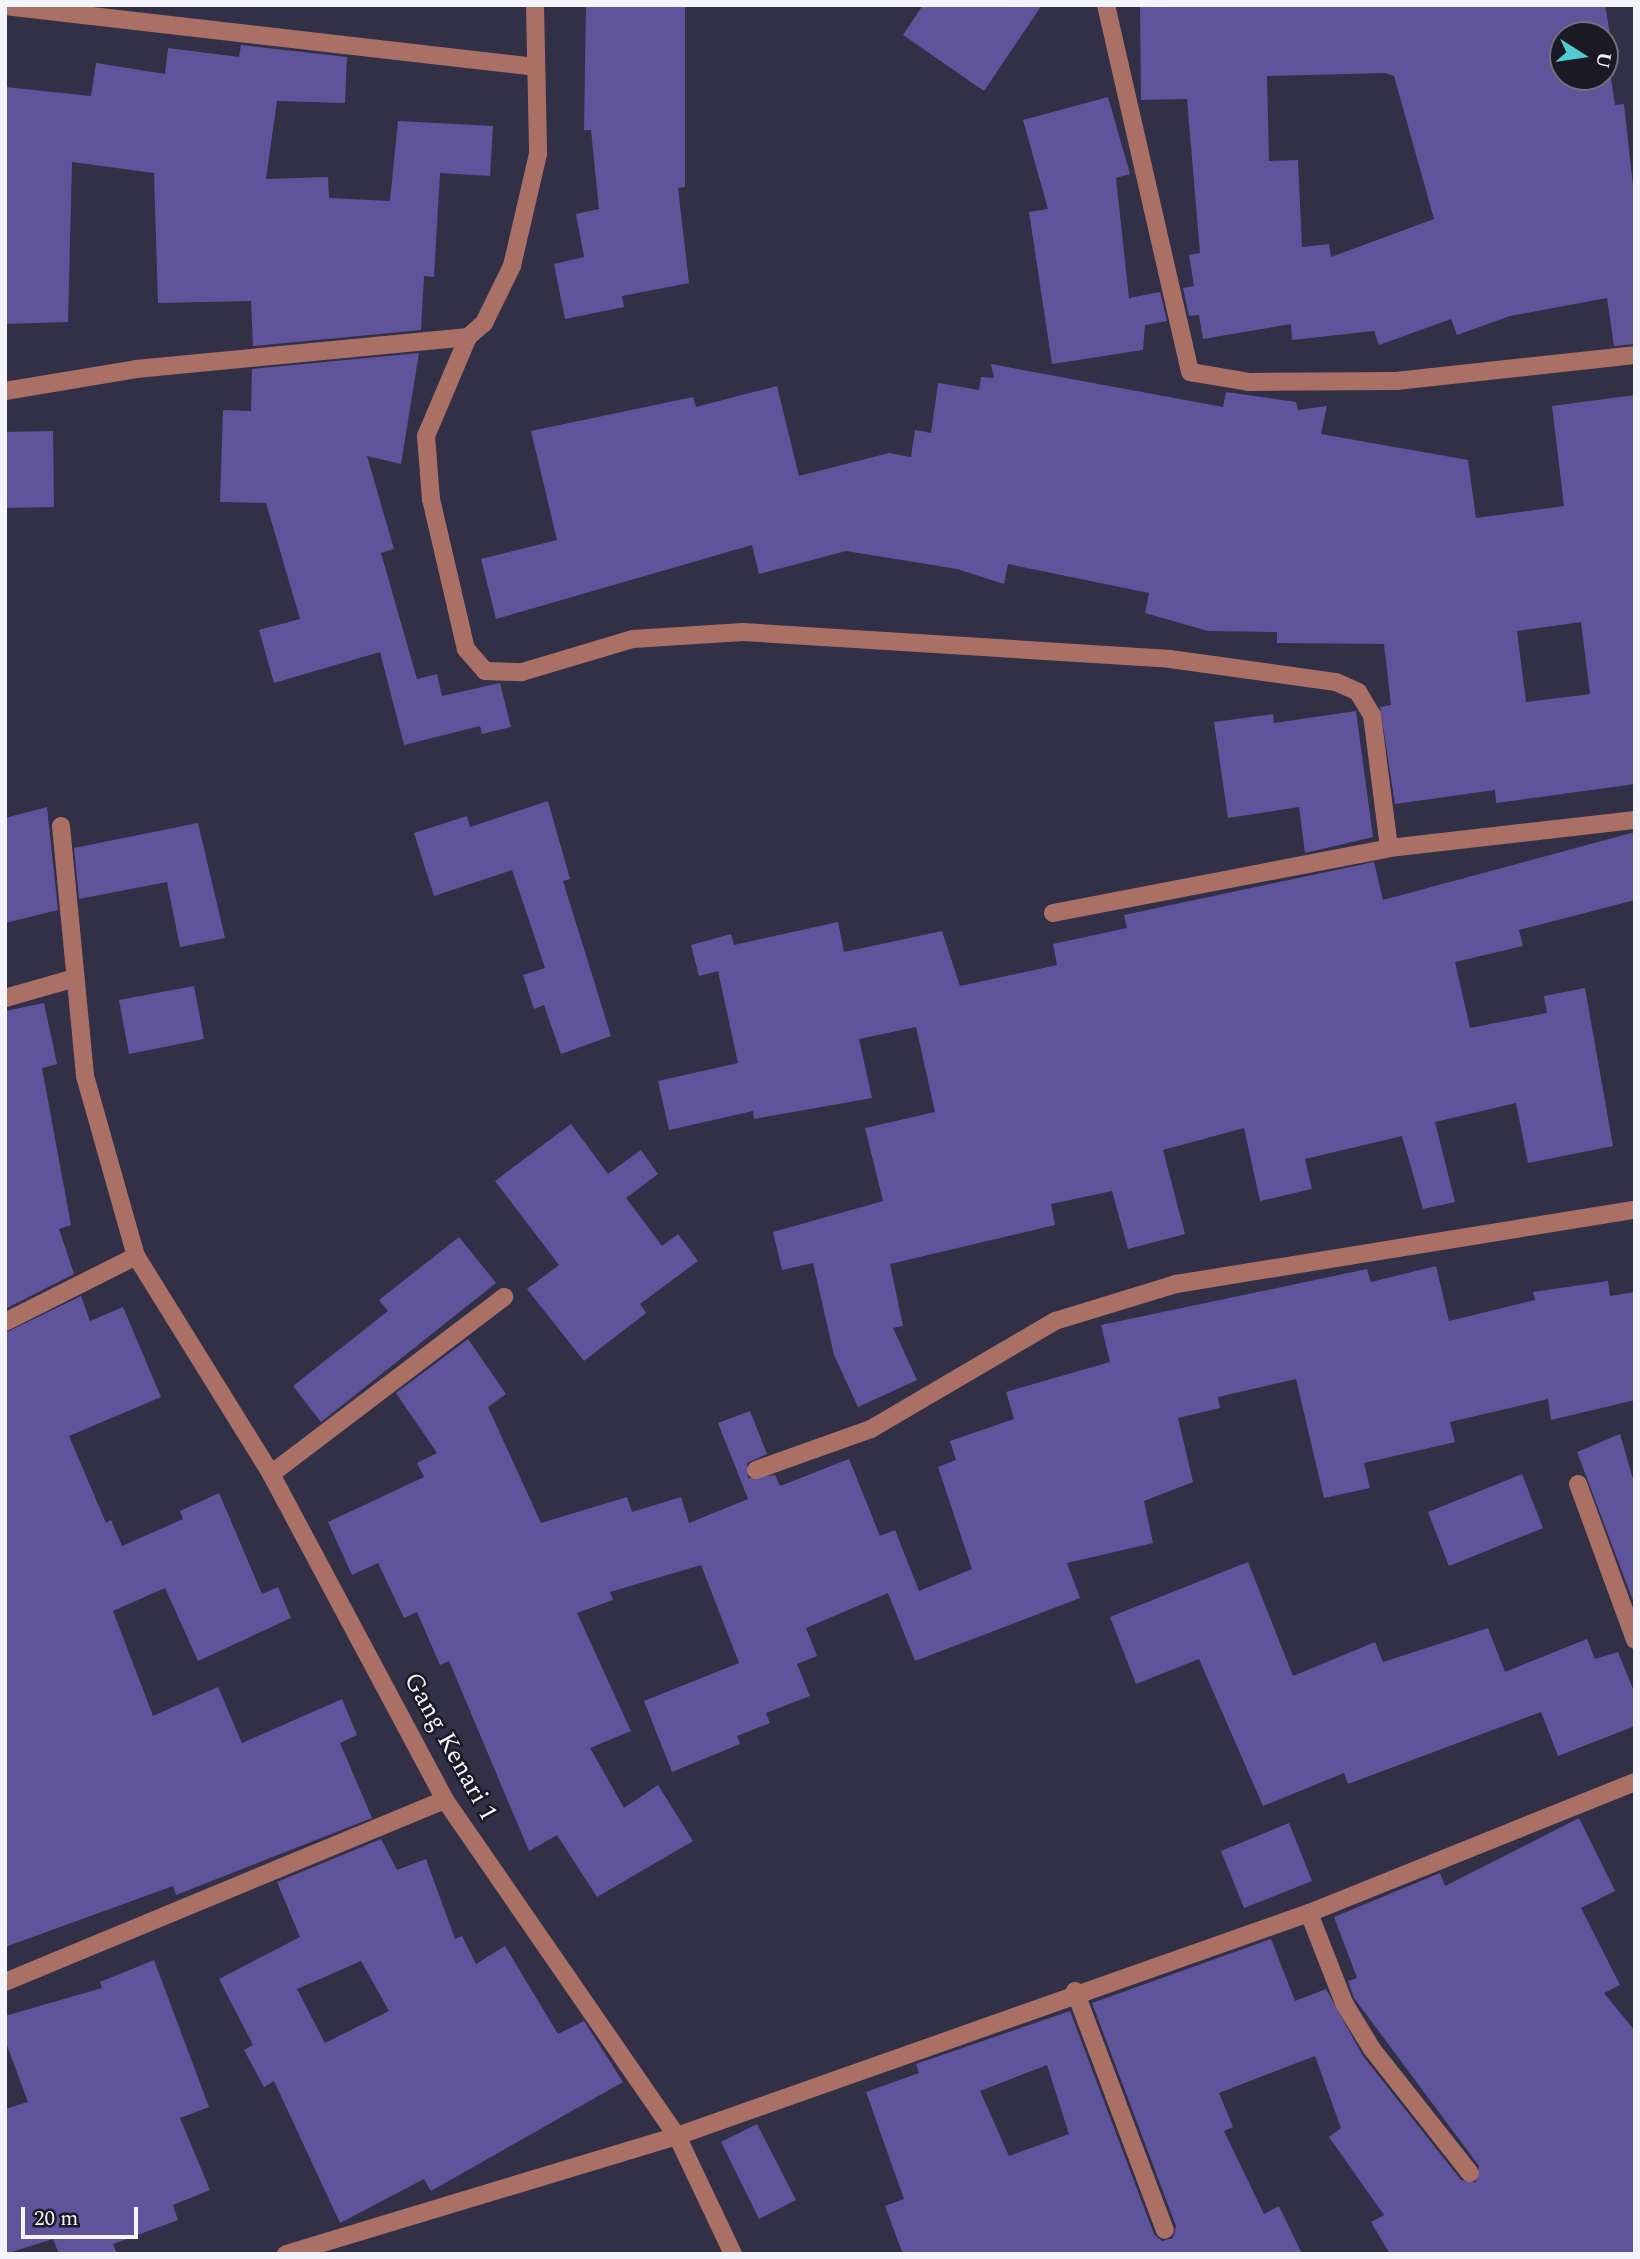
<!DOCTYPE html>
<html>
<head>
<meta charset="utf-8">
<style>
	body { margin:0 }
	#map { position:relative; width:1640px; height:2259px; overflow:hidden; background:#323047; font-family:Spectral,serif }
	div>[style] { position:absolute }
	[style*='--x'] { left:calc(var(--x)*1px); top:calc(var(--y)*1px); width:calc(var(--w)*1px); rotate:calc(var(--a)*1deg) }
	.building>* { inset:0; background:#5f539b }
	.minor>* { height:18px; margin:-9px; padding:0 9px; transform-origin:9px; border-radius:9px; background:#ab7065 }
	span { translate:-50% -50%; white-space:nowrap; text-align:center; line-height:1.15; -webkit-text-stroke:5px #1a1924; paint-order:stroke }
	.street-label { font-size:26px; color:#f4f4fd }
	.frame { position:absolute; inset:0; border:7px solid #f4f4fd; pointer-events:none }
	.north { position:absolute; left:1549px; top:21px; width:70px; height:70px; box-sizing:border-box; background:#1a1924; border:2px solid #71717b; border-radius:50%; rotate:102deg; font-size:19px; font-weight:700; line-height:28px; text-align:center; color:#f4f4fd }
	.north::after { content:''; display:block; margin:auto; width:24px; height:32px; background:#51ccd3; clip-path:polygon(50% 0,100% 100%,50% 72%,0 100%) }
	.scale { position:absolute; left:21px; top:2207px; width:117px; height:32px; box-sizing:border-box; border:4px solid #f4f4fd; border-top:0; padding-left:9px; font-size:21px; line-height:24px; white-space:nowrap; color:#f4f4fd; -webkit-text-stroke:5px #1a1924; paint-order:stroke }
</style>
</head>
<body>
<div id="map">
	<div class="building">
		<div style="clip-path:polygon(586px 5px,685px 5px,685px 187px,678px 188px,689px 283px,622px 296px,624px 307px,565px 319px,554px 264px,584px 257px,576px 214px,599px 209px,591px 130px,584px 130px)"></div>
		<div style="clip-path:polygon(923px 5px,1042px 5px,984px 91px,903px 35px)"></div>
		<div style="clip-path:polygon(evenodd,1140px 5px,1605px 5px,1610px 33px,1563px 35px,1563px 77px,1605px 77px,1605px 39px,1615px 105px,1624px 104px,1635px 204px,1635px 344px,1614px 346px,1607px 298px,1510px 316px,1457px 335px,1451px 319px,1379px 345px,1374px 331px,1292px 340px,1291px 324px,1203px 339px,1199px 315px,1189px 316px,1183px 288px,1194px 286px,1189px 255px,1200px 253px,1187px 99px,1141px 100px,1140px 5px,1385px 73px,1394px 76px,1434px 219px,1331px 257px,1329px 244px,1302px 247px,1298px 160px,1269px 161px,1267px 76px,1385px 73px)"></div>
		<div style="clip-path:polygon(241px 45px,347px 57px,345px 103px,277px 101px,266px 179px,328px 177px,329px 198px,390px 201px,398px 121px,493px 126px,490px 176px,440px 173px,434px 277px,424px 276px,421px 330px,253px 346px,251px 301px,158px 303px,154px 173px,72px 162px,68px 322px,5px 324px,5px 87px,91px 96px,96px 63px,165px 74px,168px 48px,239px 57px)"></div>
		<div style="clip-path:polygon(1108px 97px,1130px 174px,1116px 178px,1129px 298px,1160px 292px,1167px 321px,1145px 325px,1143px 350px,1052px 364px,1029px 212px,1048px 209px,1023px 120px)"></div>
		<div style="clip-path:polygon(419px 353px,401px 464px,367px 456px,394px 549px,381px 553px,417px 679px,437px 674px,442px 696px,500px 683px,511px 727px,482px 734px,480px 726px,404px 745px,380px 652px,274px 683px,259px 630px,300px 619px,266px 503px,220px 502px,223px 410px,251px 411px,252px 369px)"></div>
		<div style="clip-path:polygon(evenodd,991px 364px,1223px 407px,1226px 392px,1296px 402px,1298px 410px,1327px 406px,1321px 434px,1468px 460px,1476px 518px,1564px 506px,1552px 406px,1635px 395px,1635px 784px,1496px 803px,1495px 790px,1395px 804px,1380px 707px,1391px 705px,1384px 644px,1277px 643px,1277px 632px,1208px 631px,1145px 613px,1149px 593px,1008px 564px,1004px 584px,957px 569px,846px 551px,759px 574px,752px 545px,496px 619px,481px 559px,557px 540px,531px 431px,693px 397px,696px 407px,777px 386px,799px 476px,889px 453px,911px 457px,915px 430px,931px 433px,938px 383px,979px 390px,981px 377px,994px 378px,991px 364px,1581px 622px,1590px 694px,1526px 702px,1517px 631px,1581px 622px)"></div>
		<div style="clip-path:polygon(53px 431px,54px 507px,5px 508px,5px 432px)"></div>
		<div style="clip-path:polygon(1356px 711px,1373px 837px,1305px 853px,1299px 807px,1228px 818px,1214px 722px,1273px 714px,1274px 723px)"></div>
		<div style="clip-path:polygon(548px 801px,570px 879px,563px 881px,611px 1036px,561px 1054px,544px 1005px,534px 1009px,523px 975px,545px 968px,512px 870px,434px 896px,414px 833px,467px 816px,470px 827px)"></div>
		<div style="clip-path:polygon(47px 807px,58px 910px,5px 923px,5px 818px)"></div>
		<div style="clip-path:polygon(198px 823px,225px 938px,180px 947px,167px 882px,79px 899px,74px 848px)"></div>
		<div style="clip-path:polygon(1635px 832px,1635px 900px,1519px 930px,1523px 946px,1455px 962px,1470px 1028px,1547px 1013px,1544px 996px,1585px 988px,1613px 1146px,1528px 1163px,1516px 1103px,1435px 1122px,1455px 1202px,1423px 1209px,1402px 1136px,1305px 1159px,1312px 1189px,1260px 1201px,1244px 1128px,1163px 1150px,1185px 1234px,1128px 1249px,1112px 1191px,1051px 1204px,1055px 1225px,890px 1264px,903px 1326px,893px 1328px,917px 1380px,858px 1407px,834px 1355px,813px 1263px,782px 1270px,773px 1232px,883px 1201px,865px 1128px,935px 1112px,916px 1027px,859px 1039px,872px 1098px,754px 1119px,753px 1111px,669px 1130px,658px 1081px,738px 1063px,718px 971px,699px 976px,691px 945px,731px 934px,734px 945px,838px 922px,844px 952px,942px 931px,960px 986px,1057px 965px,1053px 944px,1127px 928px,1124px 915px,1374px 862px,1383px 900px)"></div>
		<div style="clip-path:polygon(194px 986px,204px 1039px,129px 1054px,119px 1000px)"></div>
		<div style="clip-path:polygon(44px 1003px,57px 1064px,42px 1068px,71px 1225px,59px 1229px,74px 1274px,5px 1309px,5px 1011px)"></div>
		<div style="clip-path:polygon(571px 1124px,608px 1174px,641px 1150px,658px 1174px,626px 1198px,662px 1246px,678px 1234px,698px 1261px,640px 1304px,646px 1313px,584px 1361px,527px 1289px,559px 1265px,495px 1181px)"></div>
		<div style="clip-path:polygon(459px 1237px,496px 1283px,321px 1422px,293px 1386px,388px 1311px,379px 1300px)"></div>
		<div style="clip-path:polygon(1436px 1266px,1449px 1321px,1535px 1300px,1533px 1292px,1608px 1281px,1610px 1296px,1635px 1292px,1635px 1400px,1551px 1420px,1548px 1399px,1450px 1422px,1455px 1442px,1364px 1463px,1370px 1488px,1324px 1498px,1296px 1379px,1218px 1397px,1220px 1408px,1178px 1418px,1193px 1482px,1144px 1501px,1153px 1543px,1067px 1563px,1080px 1598px,915px 1661px,888px 1593px,806px 1628px,817px 1656px,797px 1664px,810px 1696px,766px 1713px,770px 1723px,737px 1736px,740px 1744px,672px 1772px,644px 1701px,739px 1663px,701px 1565px,610px 1592px,613px 1600px,577px 1613px,631px 1731px,590px 1748px,624px 1808px,658px 1785px,693px 1841px,597px 1897px,557px 1835px,529px 1851px,449px 1661px,440px 1665px,417px 1612px,404px 1618px,378px 1563px,352px 1575px,328px 1522px,424px 1477px,417px 1463px,437px 1453px,396px 1393px,468px 1339px,506px 1394px,488px 1407px,541px 1523px,627px 1497px,632px 1512px,681px 1497px,689px 1523px,748px 1499px,718px 1423px,750px 1411px,767px 1454px,747px 1463px,748px 1478px,775px 1475px,780px 1486px,849px 1459px,880px 1536px,895px 1530px,919px 1591px,972px 1569px,938px 1467px,956px 1460px,950px 1441px,1014px 1419px,1006px 1392px,1110px 1362px,1101px 1325px,1367px 1269px,1371px 1282px)"></div>
		<div style="clip-path:polygon(81px 1296px,90px 1321px,123px 1307px,161px 1397px,69px 1436px,106px 1523px,111px 1520px,122px 1546px,183px 1519px,180px 1511px,219px 1493px,262px 1594px,278px 1587px,291px 1618px,198px 1661px,165px 1588px,113px 1611px,153px 1716px,218px 1687px,242px 1743px,342px 1699px,357px 1735px,340px 1743px,372px 1818px,176px 1895px,173px 1886px,5px 1947px,5px 1333px)"></div>
		<div style="clip-path:polygon(1620px 1434px,1635px 1486px,1635px 1606px,1577px 1452px)"></div>
		<div style="clip-path:polygon(1522px 1474px,1543px 1528px,1449px 1566px,1428px 1512px)"></div>
		<div style="clip-path:polygon(1248px 1562px,1293px 1676px,1375px 1642px,1383px 1662px,1488px 1628px,1505px 1672px,1587px 1639px,1595px 1659px,1618px 1652px,1635px 1694px,1635px 1726px,1558px 1756px,1541px 1712px,1348px 1784px,1344px 1773px,1263px 1806px,1199px 1659px,1136px 1684px,1110px 1617px)"></div>
		<div style="clip-path:polygon(evenodd,1579px 1818px,1615px 1891px,1581px 1908px,1620px 1985px,1604px 1993px,1635px 2031px,1635px 2254px,1390px 2254px,1371px 2222px,1384px 2215px,1329px 2137px,1341px 2128px,1315px 2056px,1219px 2093px,1233px 2127px,1224px 2131px,1264px 2214px,1279px 2206px,1302px 2254px,903px 2254px,885px 2206px,904px 2199px,866px 2092px,919px 2073px,916px 2064px,1070px 2011px,1154px 2234px,1162px 2241px,1173px 2238px,1176px 2226px,1092px 2003px,1271px 1939px,1295px 2001px,1326px 1989px,1363px 2056px,1461px 2180px,1476px 2182px,1479px 2166px,1354px 1998px,1348px 1981px,1357px 1978px,1334px 1917px,1440px 1873px,1445px 1886px,1579px 1818px,1047px 2065px,1069px 2134px,1009px 2156px,980px 2091px,1047px 2065px)"></div>
		<div style="clip-path:polygon(1289px 1823px,1312px 1881px,1244px 1908px,1221px 1851px)"></div>
		<div style="clip-path:polygon(evenodd,381px 1839px,397px 1870px,426px 1859px,455px 1939px,462px 1936px,476px 1964px,505px 1946px,558px 2034px,584px 2021px,623px 2082px,431px 2191px,424px 2179px,340px 2223px,274px 2081px,264px 2087px,244px 2050px,253px 2045px,219px 1979px,300px 1937px,277px 1882px,381px 1839px,361px 1961px,389px 2011px,325px 2043px,297px 1989px,361px 1961px)"></div>
		<div style="clip-path:polygon(154px 1960px,209px 2107px,180px 2118px,210px 2190px,173px 2205px,178px 2220px,113px 2244px,117px 2254px,59px 2254px,53px 2239px,5px 2254px,5px 2109px,28px 2102px,5px 2040px,5px 2016px,102px 1988px,100px 1982px)"></div>
		<div style="clip-path:polygon(757px 2124px,796px 2200px,759px 2219px,721px 2142px)"></div>
	</div>
	<div class="minor">
		<div style="--x:535;--y:5;--w:149;--a:88.8"></div>
		<div style="--x:538;--y:154;--w:115;--a:103.1"></div>
		<div style="--x:512;--y:266;--w:64;--a:116.2"></div>
		<div style="--x:484;--y:323;--w:21;--a:139"></div>
		<div style="--x:468;--y:337;--w:108;--a:113"></div>
		<div style="--x:426;--y:436;--w:63;--a:85.5"></div>
		<div style="--x:431;--y:499;--w:154;--a:76.9"></div>
		<div style="--x:466;--y:649;--w:29;--a:49"></div>
		<div style="--x:485;--y:671;--w:37;--a:2"></div>
		<div style="--x:522;--y:672;--w:116;--a:-16.6"></div>
		<div style="--x:633;--y:639;--w:110;--a:-3.6"></div>
		<div style="--x:743;--y:632;--w:428;--a:3.6"></div>
		<div style="--x:1170;--y:659;--w:168;--a:7.9"></div>
		<div style="--x:1336;--y:682;--w:24;--a:24"></div>
		<div style="--x:1358;--y:692;--w:27;--a:59"></div>
		<div style="--x:1372;--y:715;--w:134;--a:82.7"></div>
		<div style="--x:1106;--y:5;--w:376;--a:77.1"></div>
		<div style="--x:1190;--y:372;--w:61;--a:9.5"></div>
		<div style="--x:1250;--y:382;--w:146;--a:-0.4"></div>
		<div style="--x:1396;--y:381;--w:240;--a:-6.2"></div>
		<div style="--x:5;--y:6;--w:534;--a:6.55"></div>
		<div style="--x:5;--y:391;--w:133;--a:-9.5"></div>
		<div style="--x:136;--y:369;--w:334;--a:-5.5"></div>
		<div style="--x:61;--y:826;--w:251;--a:84.5"></div>
		<div style="--x:85;--y:1076;--w:187;--a:74.2"></div>
		<div style="--x:136;--y:1256;--w:256;--a:58.2"></div>
		<div style="--x:271;--y:1474;--w:370;--a:61.9"></div>
		<div style="--x:445;--y:1800;--w:408;--a:55.4"></div>
		<div style="--x:677;--y:2136;--w:131;--a:64.6"></div>
		<div style="--x:1053;--y:913;--w:342;--a:-10.9"></div>
		<div style="--x:1389;--y:848;--w:248;--a:-6.5"></div>
		<div style="--x:5;--y:998;--w:73;--a:-15.9"></div>
		<div style="--x:5;--y:1322;--w:147;--a:-26.7"></div>
		<div style="--x:756;--y:1470;--w:122;--a:-19.6"></div>
		<div style="--x:871;--y:1429;--w:213;--a:-30.4"></div>
		<div style="--x:1055;--y:1321;--w:127;--a:-17"></div>
		<div style="--x:1176;--y:1284;--w:465;--a:-9.2"></div>
		<div style="--x:271;--y:1474;--w:293;--a:-37.2"></div>
		<div style="--x:1578;--y:1484;--w:166;--a:69.9"></div>
		<div style="--x:1309;--y:1913;--w:97;--a:68.7"></div>
		<div style="--x:1344;--y:2003;--w:54;--a:58.7"></div>
		<div style="--x:1372;--y:2049;--w:158;--a:51.7"></div>
		<div style="--x:5;--y:1982;--w:476;--a:-22.5"></div>
		<div style="--x:1075;--y:1991;--w:255;--a:69.4"></div>
		<div style="--x:286;--y:2254;--w:408;--a:-16.8"></div>
		<div style="--x:677;--y:2136;--w:670;--a:-19.44"></div>
		<div style="--x:1309;--y:1913;--w:351;--a:-21.9"></div>
	</div>
	<div class="street-label">
		<span style="left:450px;top:1747px;rotate:61deg">Gang Kenari 1</span>
	</div>
	<div class="frame"></div>
	<div class="north">U</div>
	<div class="scale">20 m</div>
</div>
</body>
</html>
